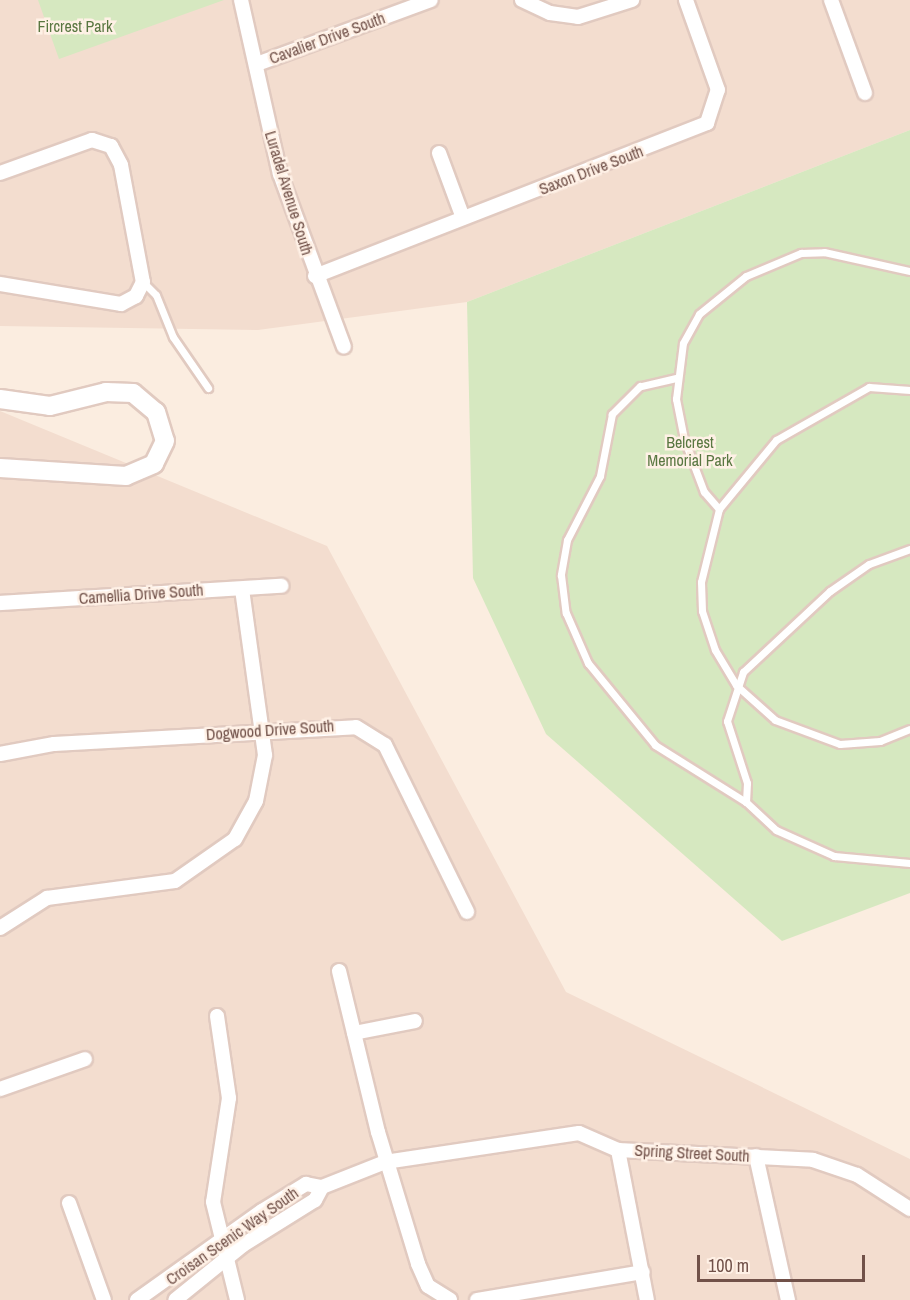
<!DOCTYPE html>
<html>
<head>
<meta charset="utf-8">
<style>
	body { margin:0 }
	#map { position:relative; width:910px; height:1300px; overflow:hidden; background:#fbede0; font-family:"Archivo Narrow",sans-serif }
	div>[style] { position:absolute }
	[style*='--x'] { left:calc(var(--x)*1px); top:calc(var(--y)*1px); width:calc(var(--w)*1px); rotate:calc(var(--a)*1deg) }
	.residential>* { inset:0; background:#f3ddcf }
	.green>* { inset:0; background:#d6e8c0 }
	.roads { filter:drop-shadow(2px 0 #e1cac0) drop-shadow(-2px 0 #e1cac0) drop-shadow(0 2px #e1cac0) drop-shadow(0 -2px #e1cac0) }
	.lane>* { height:7px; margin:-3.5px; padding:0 3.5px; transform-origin:3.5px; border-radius:3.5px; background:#fff }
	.street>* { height:14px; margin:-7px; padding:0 7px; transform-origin:7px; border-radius:7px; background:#fff }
	.secondary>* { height:18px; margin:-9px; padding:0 9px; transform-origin:9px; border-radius:9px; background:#fff }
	span { translate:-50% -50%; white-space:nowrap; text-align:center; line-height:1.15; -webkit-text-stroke:5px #fff1e6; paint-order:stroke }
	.park-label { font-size:16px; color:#597741 }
	.street-label { font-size:16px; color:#715149 }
	.scale { position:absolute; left:697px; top:1255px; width:168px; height:27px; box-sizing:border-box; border:3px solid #715149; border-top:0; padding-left:8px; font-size:18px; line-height:21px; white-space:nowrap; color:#715149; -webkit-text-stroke:4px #fff1e6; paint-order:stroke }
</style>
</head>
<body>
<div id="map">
	<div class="residential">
		<div style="clip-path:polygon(0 0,910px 0,910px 130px,467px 302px,258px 330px,0 326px)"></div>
		<div style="clip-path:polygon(0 411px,327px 546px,566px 992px,910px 1159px,910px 1300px,0 1300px)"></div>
	</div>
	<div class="green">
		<div style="clip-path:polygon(38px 0,224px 0,59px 59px)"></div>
		<div style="clip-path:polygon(910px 130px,910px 893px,782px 941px,546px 734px,473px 578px,467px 302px)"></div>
	</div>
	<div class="roads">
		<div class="lane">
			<div style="--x:143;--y:282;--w:18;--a:45"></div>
			<div style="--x:156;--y:295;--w:45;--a:68"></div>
			<div style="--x:173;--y:337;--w:62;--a:55.5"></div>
			<div style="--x:676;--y:378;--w:37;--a:167"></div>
			<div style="--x:640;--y:386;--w:40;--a:135"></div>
			<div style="--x:612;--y:414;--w:63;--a:101"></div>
			<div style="--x:600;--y:476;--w:72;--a:117.3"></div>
			<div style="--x:567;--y:540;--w:36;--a:100"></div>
			<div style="--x:561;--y:575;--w:38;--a:83"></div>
			<div style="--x:566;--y:613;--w:55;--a:66.3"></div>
			<div style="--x:588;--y:663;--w:106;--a:50.7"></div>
			<div style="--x:655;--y:745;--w:107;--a:32.1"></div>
			<div style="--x:746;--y:802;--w:41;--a:43"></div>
			<div style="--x:776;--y:830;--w:64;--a:24.1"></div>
			<div style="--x:834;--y:856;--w:76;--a:5.3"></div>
			<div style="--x:910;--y:390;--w:41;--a:-175.8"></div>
			<div style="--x:869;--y:387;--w:107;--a:150.3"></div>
			<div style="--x:776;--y:440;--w:89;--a:129.6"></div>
			<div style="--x:719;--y:509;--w:75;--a:103.9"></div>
			<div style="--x:701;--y:582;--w:29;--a:88"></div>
			<div style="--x:702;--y:611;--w:41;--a:71.6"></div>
			<div style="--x:715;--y:650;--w:41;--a:59"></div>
			<div style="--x:736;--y:685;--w:52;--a:41.9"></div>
			<div style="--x:775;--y:720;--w:69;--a:20.3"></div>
			<div style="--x:840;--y:744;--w:40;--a:-4.3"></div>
			<div style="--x:880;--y:741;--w:32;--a:-22"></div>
			<div style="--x:719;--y:509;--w:23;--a:-131"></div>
			<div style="--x:704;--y:492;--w:57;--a:-110.7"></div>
			<div style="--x:684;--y:439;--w:41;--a:-101.3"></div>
			<div style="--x:676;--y:399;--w:56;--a:-82.9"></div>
			<div style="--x:683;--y:343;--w:33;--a:-61"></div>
			<div style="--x:699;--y:314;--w:60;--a:-39"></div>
			<div style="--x:746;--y:276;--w:60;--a:-22.7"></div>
			<div style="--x:801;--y:253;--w:23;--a:-2"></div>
			<div style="--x:824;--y:252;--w:88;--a:12.5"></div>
			<div style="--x:746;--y:802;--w:19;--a:-87"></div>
			<div style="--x:747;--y:783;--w:65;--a:-107.9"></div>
			<div style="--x:727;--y:721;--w:52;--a:-71.9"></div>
			<div style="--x:743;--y:672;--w:119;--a:-43"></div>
			<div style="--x:830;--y:591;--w:47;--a:-34.7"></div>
			<div style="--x:869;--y:564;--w:44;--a:-20.1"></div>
		</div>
		<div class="street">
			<div style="--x:241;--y:0;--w:178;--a:77.4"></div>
			<div style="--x:280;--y:174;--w:184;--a:69.7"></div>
			<div style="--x:522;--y:0;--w:31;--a:25"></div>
			<div style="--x:550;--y:13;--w:28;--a:8"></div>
			<div style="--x:578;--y:17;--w:57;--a:-17.5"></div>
			<div style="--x:831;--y:0;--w:99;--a:69.9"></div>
			<div style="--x:257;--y:64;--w:185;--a:-20.2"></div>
			<div style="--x:439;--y:153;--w:69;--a:69.7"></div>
			<div style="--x:0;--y:173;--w:98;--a:-19.7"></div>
			<div style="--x:92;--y:140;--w:20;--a:18"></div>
			<div style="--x:111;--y:146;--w:21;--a:62"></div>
			<div style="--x:121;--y:165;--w:119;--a:79.4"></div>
			<div style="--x:143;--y:282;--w:16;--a:117"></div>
			<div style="--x:136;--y:296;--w:17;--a:152"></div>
			<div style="--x:121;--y:304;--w:123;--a:-170.6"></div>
			<div style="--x:315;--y:276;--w:421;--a:-21.3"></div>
			<div style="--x:707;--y:123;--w:35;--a:-72"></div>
			<div style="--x:718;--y:90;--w:96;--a:-109.6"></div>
			<div style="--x:0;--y:603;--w:282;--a:-3.5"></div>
			<div style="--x:0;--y:754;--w:55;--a:-10.5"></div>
			<div style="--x:54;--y:744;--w:302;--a:-3.2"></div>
			<div style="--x:356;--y:727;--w:34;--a:32"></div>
			<div style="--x:385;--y:745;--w:186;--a:63.8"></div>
			<div style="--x:0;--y:928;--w:56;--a:-32.6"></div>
			<div style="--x:47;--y:898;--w:129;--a:-7.6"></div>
			<div style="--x:175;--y:881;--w:73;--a:-35"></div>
			<div style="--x:235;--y:839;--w:43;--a:-61.1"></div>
			<div style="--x:256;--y:801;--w:47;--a:-78.9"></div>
			<div style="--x:265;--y:755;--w:167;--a:-97.9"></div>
			<div style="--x:339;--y:971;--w:166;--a:76.4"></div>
			<div style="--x:378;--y:1132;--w:138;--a:73.1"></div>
			<div style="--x:418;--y:1264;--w:24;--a:66"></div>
			<div style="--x:428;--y:1286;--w:26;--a:32"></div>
			<div style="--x:217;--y:1016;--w:83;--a:81.7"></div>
			<div style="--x:229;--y:1098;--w:105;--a:98.7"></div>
			<div style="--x:213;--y:1202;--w:101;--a:76.2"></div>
			<div style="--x:354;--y:1033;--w:62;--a:-11.1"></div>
			<div style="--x:0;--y:1089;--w:90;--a:-19.4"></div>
			<div style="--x:618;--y:1150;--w:153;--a:79.1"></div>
			<div style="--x:756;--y:1156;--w:148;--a:77.5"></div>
			<div style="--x:322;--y:1187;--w:68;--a:-21.6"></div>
			<div style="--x:385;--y:1162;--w:196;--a:-8.5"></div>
			<div style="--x:579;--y:1133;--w:43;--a:23.6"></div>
			<div style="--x:618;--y:1150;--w:195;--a:2.9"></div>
			<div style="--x:813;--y:1160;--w:46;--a:18.8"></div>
			<div style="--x:857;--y:1175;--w:63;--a:32.7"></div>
			<div style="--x:69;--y:1203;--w:103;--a:70.2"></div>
			<div style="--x:137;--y:1300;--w:153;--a:-35.5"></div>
			<div style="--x:262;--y:1211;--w:52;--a:-31.5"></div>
			<div style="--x:306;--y:1184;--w:16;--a:11"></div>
			<div style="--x:322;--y:1187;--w:15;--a:118"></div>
			<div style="--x:315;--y:1200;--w:85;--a:148"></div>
			<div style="--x:243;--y:1245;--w:87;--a:141"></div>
			<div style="--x:477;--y:1300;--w:168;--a:-9.6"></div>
		</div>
		<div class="secondary">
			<div style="--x:0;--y:399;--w:50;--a:8"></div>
			<div style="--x:50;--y:406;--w:58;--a:-14"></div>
			<div style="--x:106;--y:392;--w:27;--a:2"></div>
			<div style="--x:133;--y:393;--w:30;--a:40"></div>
			<div style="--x:156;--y:412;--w:30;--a:73"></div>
			<div style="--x:165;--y:441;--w:25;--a:116"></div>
			<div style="--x:154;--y:464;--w:30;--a:157"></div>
			<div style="--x:126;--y:476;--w:126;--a:-176.4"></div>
		</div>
	</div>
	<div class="park-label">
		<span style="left:75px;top:26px">Fircrest Park</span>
		<span style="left:690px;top:451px">Belcrest<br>Memorial Park</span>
	</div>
	<div class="street-label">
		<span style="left:327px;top:38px;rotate:-20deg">Cavalier Drive South</span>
		<span style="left:591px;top:170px;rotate:-21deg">Saxon Drive South</span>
		<span style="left:289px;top:193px;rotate:73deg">Luradel Avenue South</span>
		<span style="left:141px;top:594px;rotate:-4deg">Camellia Drive South</span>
		<span style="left:270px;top:730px;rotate:-4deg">Dogwood Drive South</span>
		<span style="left:692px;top:1153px;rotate:3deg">Spring Street South</span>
		<span style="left:232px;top:1236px;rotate:-35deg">Croisan Scenic Way South</span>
	</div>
	<div class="scale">100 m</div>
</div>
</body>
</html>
